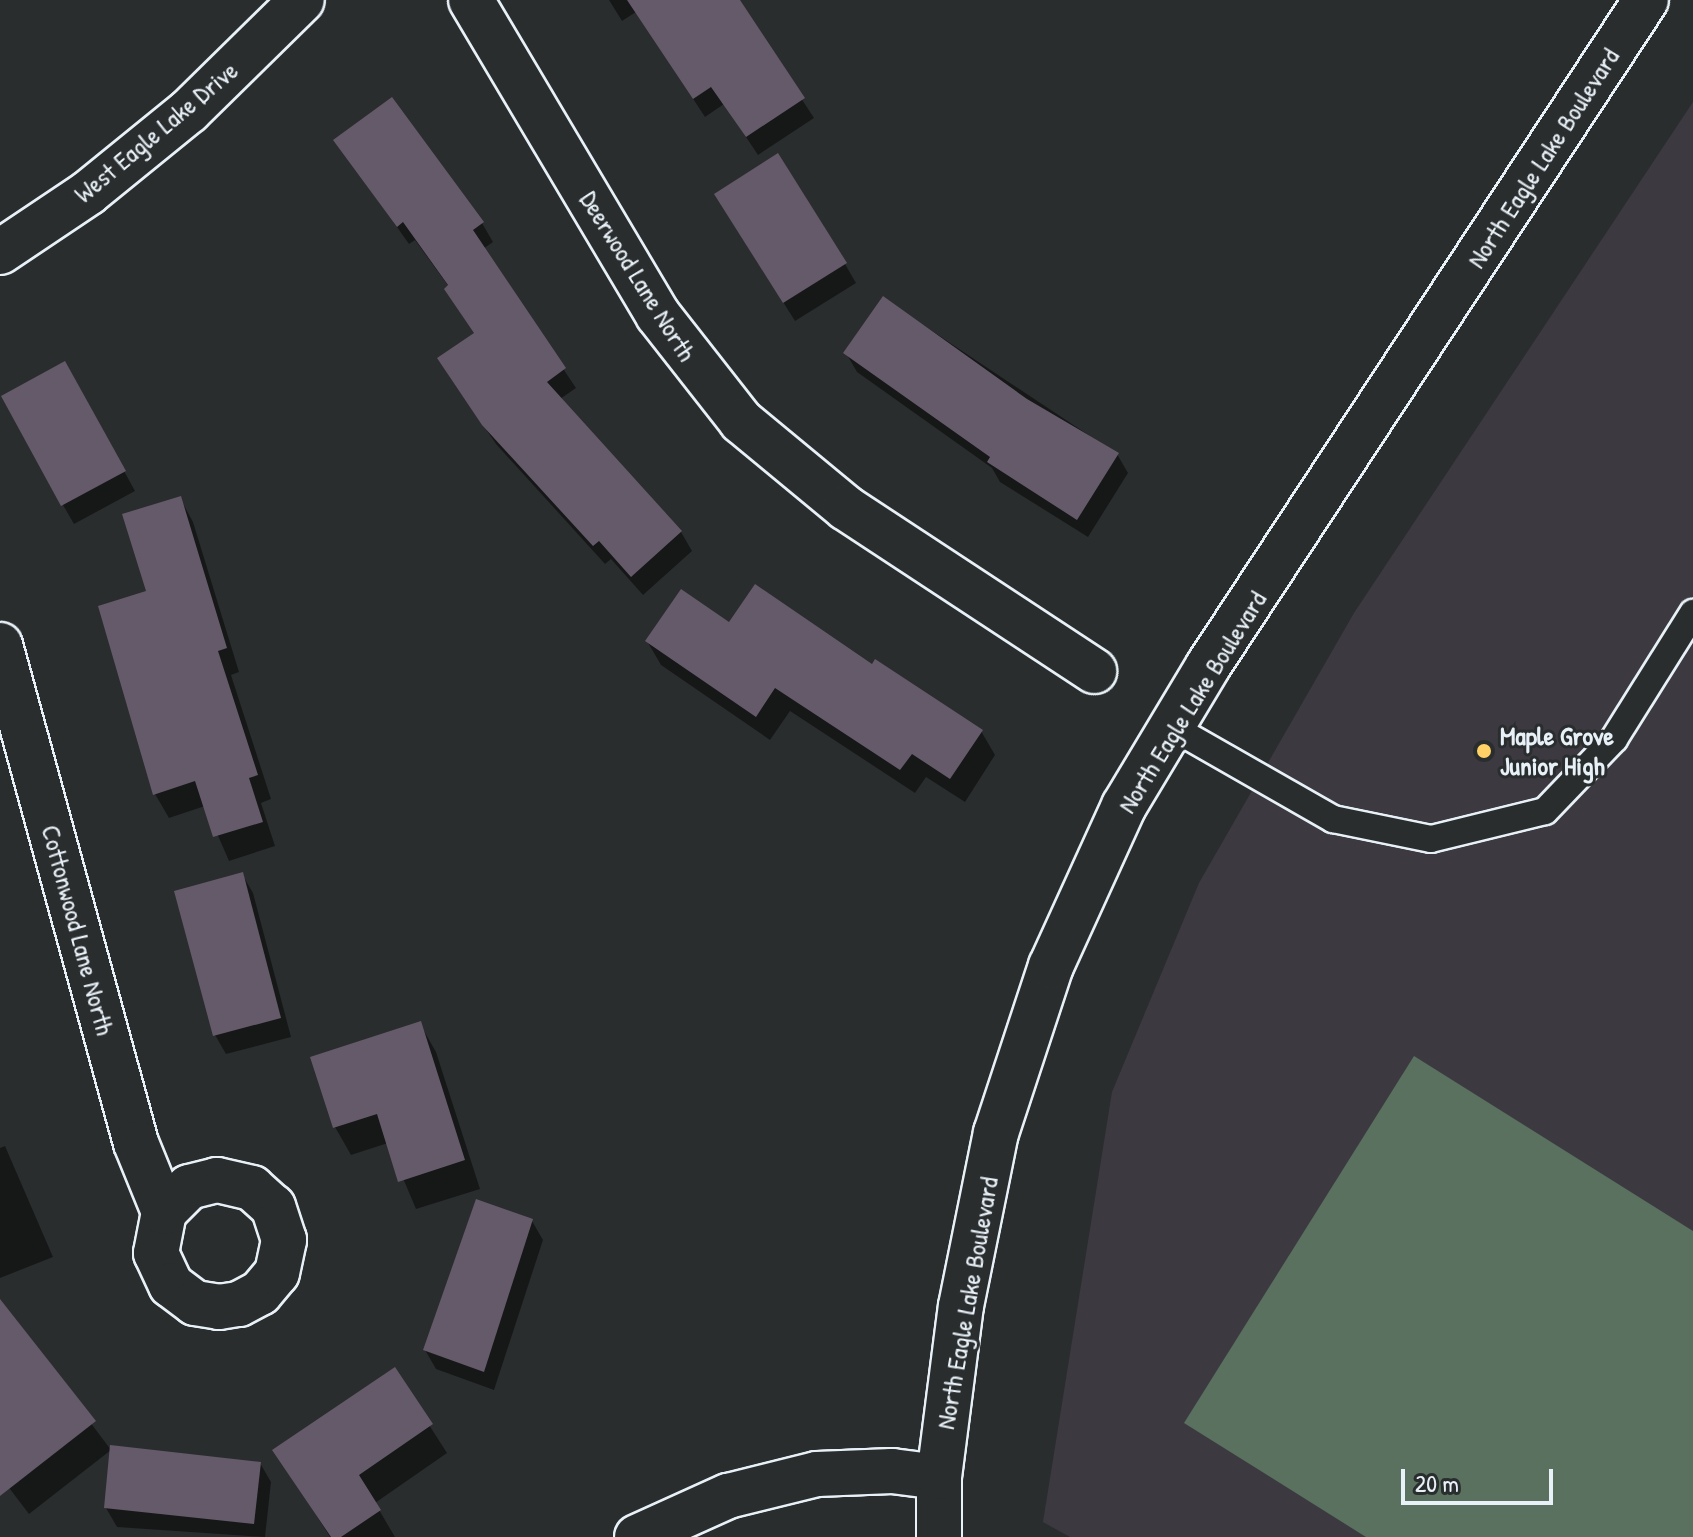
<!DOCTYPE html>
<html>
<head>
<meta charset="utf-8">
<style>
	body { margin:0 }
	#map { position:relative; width:1693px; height:1537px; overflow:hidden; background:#2a2d2e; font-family:"Patrick Hand",sans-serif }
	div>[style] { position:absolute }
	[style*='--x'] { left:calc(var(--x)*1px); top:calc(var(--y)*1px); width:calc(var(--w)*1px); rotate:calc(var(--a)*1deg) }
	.built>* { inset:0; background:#3c3a40 }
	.green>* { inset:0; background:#59715e }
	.shadow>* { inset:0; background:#0007 }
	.building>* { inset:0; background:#655a69 }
	.roads { filter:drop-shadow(2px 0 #e8f1f8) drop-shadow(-2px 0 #e8f1f8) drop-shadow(0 2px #e8f1f8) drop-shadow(0 -2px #e8f1f8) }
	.service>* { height:26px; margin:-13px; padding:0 13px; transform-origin:13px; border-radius:13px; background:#2a2d2e }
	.minor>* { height:44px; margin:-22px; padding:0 22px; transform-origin:22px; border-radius:22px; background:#2a2d2e }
	.tertiary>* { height:44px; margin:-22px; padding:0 22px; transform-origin:22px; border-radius:22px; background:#2a2d2e }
	.dots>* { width:22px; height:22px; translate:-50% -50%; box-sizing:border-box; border:4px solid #2a2d2e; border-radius:50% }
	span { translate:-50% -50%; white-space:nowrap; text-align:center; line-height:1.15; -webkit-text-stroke:6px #2a2d2e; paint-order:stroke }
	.street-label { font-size:26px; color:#e8f1f8 }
	.poi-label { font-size:26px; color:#e8f1f8; font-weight:700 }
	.left { translate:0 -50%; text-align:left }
	.scale { position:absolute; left:1401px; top:1469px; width:152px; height:36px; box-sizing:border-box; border:4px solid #e8f1f8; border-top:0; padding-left:10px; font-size:24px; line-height:28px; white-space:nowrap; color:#e8f1f8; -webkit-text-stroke:6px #2a2d2e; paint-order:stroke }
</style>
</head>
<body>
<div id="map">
	<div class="built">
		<div style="clip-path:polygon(1693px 102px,1693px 1537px,1070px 1537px,1043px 1522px,1112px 1092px,1199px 883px,1354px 613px)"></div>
	</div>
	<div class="green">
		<div style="clip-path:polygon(1414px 1056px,1693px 1231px,1693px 1537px,1366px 1537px,1184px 1423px)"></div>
	</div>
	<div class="shadow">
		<div style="clip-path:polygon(609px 0,737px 0,814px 118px,758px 155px,724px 104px,705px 117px,636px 12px,622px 21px)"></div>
		<div style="clip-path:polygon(335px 140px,482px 223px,493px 242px,483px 249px,576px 388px,560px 399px,681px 532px,692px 551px,643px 595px,611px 559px,605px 564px,496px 444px,450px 377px,475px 334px,449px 287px,415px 240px,409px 244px)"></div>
		<div style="clip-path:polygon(727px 213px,845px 264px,856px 283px,795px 321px)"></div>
		<div style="clip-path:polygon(884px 299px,1117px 454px,1128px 473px,1088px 537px,1000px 482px,992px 468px,857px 372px,846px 353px)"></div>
		<div style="clip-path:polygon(75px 382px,135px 491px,74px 524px,63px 505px)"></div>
		<div style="clip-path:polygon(180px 498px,193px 522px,239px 672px,231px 675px,271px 799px,261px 803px,275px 846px,229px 861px,205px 806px,169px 818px,155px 794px,148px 593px)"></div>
		<div style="clip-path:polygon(730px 625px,873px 667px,981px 731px,995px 755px,965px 802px,926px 777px,915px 793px,790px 711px,770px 740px,661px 665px,647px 641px)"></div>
		<div style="clip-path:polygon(242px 874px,253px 893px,291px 1037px,226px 1054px,215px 1035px)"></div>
		<div style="clip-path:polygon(420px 1024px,436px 1052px,480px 1189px,416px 1209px,388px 1143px,351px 1155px,335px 1127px)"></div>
		<div style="clip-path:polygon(5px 1146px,53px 1257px,0 1278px,0 1148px)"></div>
		<div style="clip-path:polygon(532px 1221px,543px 1240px,494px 1390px,436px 1369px,425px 1350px)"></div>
		<div style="clip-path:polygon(3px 1306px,111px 1450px,29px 1514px,0 1476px)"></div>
		<div style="clip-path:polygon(394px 1370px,447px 1453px,375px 1503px,395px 1537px,330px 1537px,275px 1450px)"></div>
		<div style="clip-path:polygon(260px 1463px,271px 1482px,265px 1537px,117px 1527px,106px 1508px)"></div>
	</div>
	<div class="building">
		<div style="clip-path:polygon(627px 0,740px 0,805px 98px,746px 137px,711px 87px,693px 99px)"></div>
		<div style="clip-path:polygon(392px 97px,484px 222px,473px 230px,566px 368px,547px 382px,682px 531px,631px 577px,599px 541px,593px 546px,482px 425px,437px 358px,474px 333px,444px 289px,448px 285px,403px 222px,397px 227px,333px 140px)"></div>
		<div style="clip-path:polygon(778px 153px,847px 263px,783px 303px,714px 194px)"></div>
		<div style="clip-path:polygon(883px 296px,1027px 399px,1119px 453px,1077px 520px,987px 462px,990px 457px,843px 353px)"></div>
		<div style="clip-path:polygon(65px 361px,126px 471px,61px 506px,1px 396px)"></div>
		<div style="clip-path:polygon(181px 496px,227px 648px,218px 651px,258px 775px,249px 778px,263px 822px,213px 837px,195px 781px,153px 795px,98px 606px,146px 591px,122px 514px)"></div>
		<div style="clip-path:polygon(755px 584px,872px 664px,875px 659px,983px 730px,950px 779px,912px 754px,900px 770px,775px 688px,756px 717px,645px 641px,681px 589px,729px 622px)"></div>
		<div style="clip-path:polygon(243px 872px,281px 1018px,213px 1036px,174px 891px)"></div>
		<div style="clip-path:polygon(421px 1021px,465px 1160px,398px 1182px,377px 1114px,333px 1128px,310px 1057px)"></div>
		<div style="clip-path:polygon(476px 1199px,533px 1219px,484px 1372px,423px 1350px)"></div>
		<div style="clip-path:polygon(0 1299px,96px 1421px,0 1496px)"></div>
		<div style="clip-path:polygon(395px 1367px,433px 1424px,359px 1475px,381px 1510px,341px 1537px,331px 1537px,272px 1450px)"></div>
		<div style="clip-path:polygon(110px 1445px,261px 1462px,254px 1524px,104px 1508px)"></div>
	</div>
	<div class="roads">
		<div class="service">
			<div style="--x:1170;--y:726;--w:188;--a:29.7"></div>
			<div style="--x:1333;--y:819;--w:100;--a:11.5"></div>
			<div style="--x:1431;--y:839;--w:117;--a:-13.8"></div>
			<div style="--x:1545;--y:811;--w:100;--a:-46.2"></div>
			<div style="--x:1614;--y:739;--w:149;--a:-57.9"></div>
		</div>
		<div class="minor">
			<div style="--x:471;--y:0;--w:366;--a:59.3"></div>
			<div style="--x:658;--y:315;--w:135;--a:51.9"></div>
			<div style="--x:741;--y:421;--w:136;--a:39.6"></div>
			<div style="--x:846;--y:508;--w:297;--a:33.3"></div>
			<div style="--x:0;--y:252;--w:106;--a:-33.8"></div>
			<div style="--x:88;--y:193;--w:130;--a:-39.1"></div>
			<div style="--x:189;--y:111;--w:158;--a:-44.5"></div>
			<div style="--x:0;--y:645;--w:516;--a:74.73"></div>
			<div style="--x:136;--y:1143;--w:74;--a:67.9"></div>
			<div style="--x:164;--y:1212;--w:42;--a:101"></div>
			<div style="--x:156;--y:1253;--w:35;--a:65"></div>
			<div style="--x:171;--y:1285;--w:30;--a:37"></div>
			<div style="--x:195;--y:1303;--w:24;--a:9"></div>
			<div style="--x:219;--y:1307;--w:20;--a:-9"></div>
			<div style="--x:239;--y:1304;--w:24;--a:-28"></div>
			<div style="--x:260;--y:1293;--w:26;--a:-50"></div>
			<div style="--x:277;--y:1273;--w:34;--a:-78"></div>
			<div style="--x:284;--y:1240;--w:35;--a:-108"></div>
			<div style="--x:273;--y:1207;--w:28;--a:-138"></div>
			<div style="--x:252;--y:1188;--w:36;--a:-167"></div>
			<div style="--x:217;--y:1180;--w:29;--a:166"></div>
			<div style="--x:189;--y:1187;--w:35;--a:135"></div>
			<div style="--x:637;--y:1537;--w:100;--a:-24.3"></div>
			<div style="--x:728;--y:1496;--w:92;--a:-13.9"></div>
			<div style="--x:817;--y:1474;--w:75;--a:-2.3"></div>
			<div style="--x:892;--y:1471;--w:47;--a:7.3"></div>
		</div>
		<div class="tertiary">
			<div style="--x:939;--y:1537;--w:60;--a:-90"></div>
			<div style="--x:939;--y:1477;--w:172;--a:-82.7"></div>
			<div style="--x:961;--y:1306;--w:177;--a:-78.6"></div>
			<div style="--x:996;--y:1133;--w:176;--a:-71.8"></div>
			<div style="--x:1051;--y:966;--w:176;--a:-65.5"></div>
			<div style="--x:1124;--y:806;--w:163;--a:-59"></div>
			<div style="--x:1208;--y:666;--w:797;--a:-56.67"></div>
		</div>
	</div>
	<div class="dots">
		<div style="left:1484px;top:751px;background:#ffd166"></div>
	</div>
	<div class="street-label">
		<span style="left:156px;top:132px;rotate:-40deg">West Eagle Lake Drive</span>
		<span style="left:1543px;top:158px;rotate:-57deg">North Eagle Lake Boulevard</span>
		<span style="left:638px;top:276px;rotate:58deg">Deerwood Lane North</span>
		<span style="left:1192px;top:702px;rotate:-58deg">North Eagle Lake Boulevard</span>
		<span style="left:78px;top:930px;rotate:75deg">Cottonwood Lane North</span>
		<span style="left:967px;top:1303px;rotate:-80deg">North Eagle Lake Boulevard</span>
	</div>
	<div class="poi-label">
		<span class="left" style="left:1500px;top:751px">Maple Grove<br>Junior High</span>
	</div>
	<div class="scale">20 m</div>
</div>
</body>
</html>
